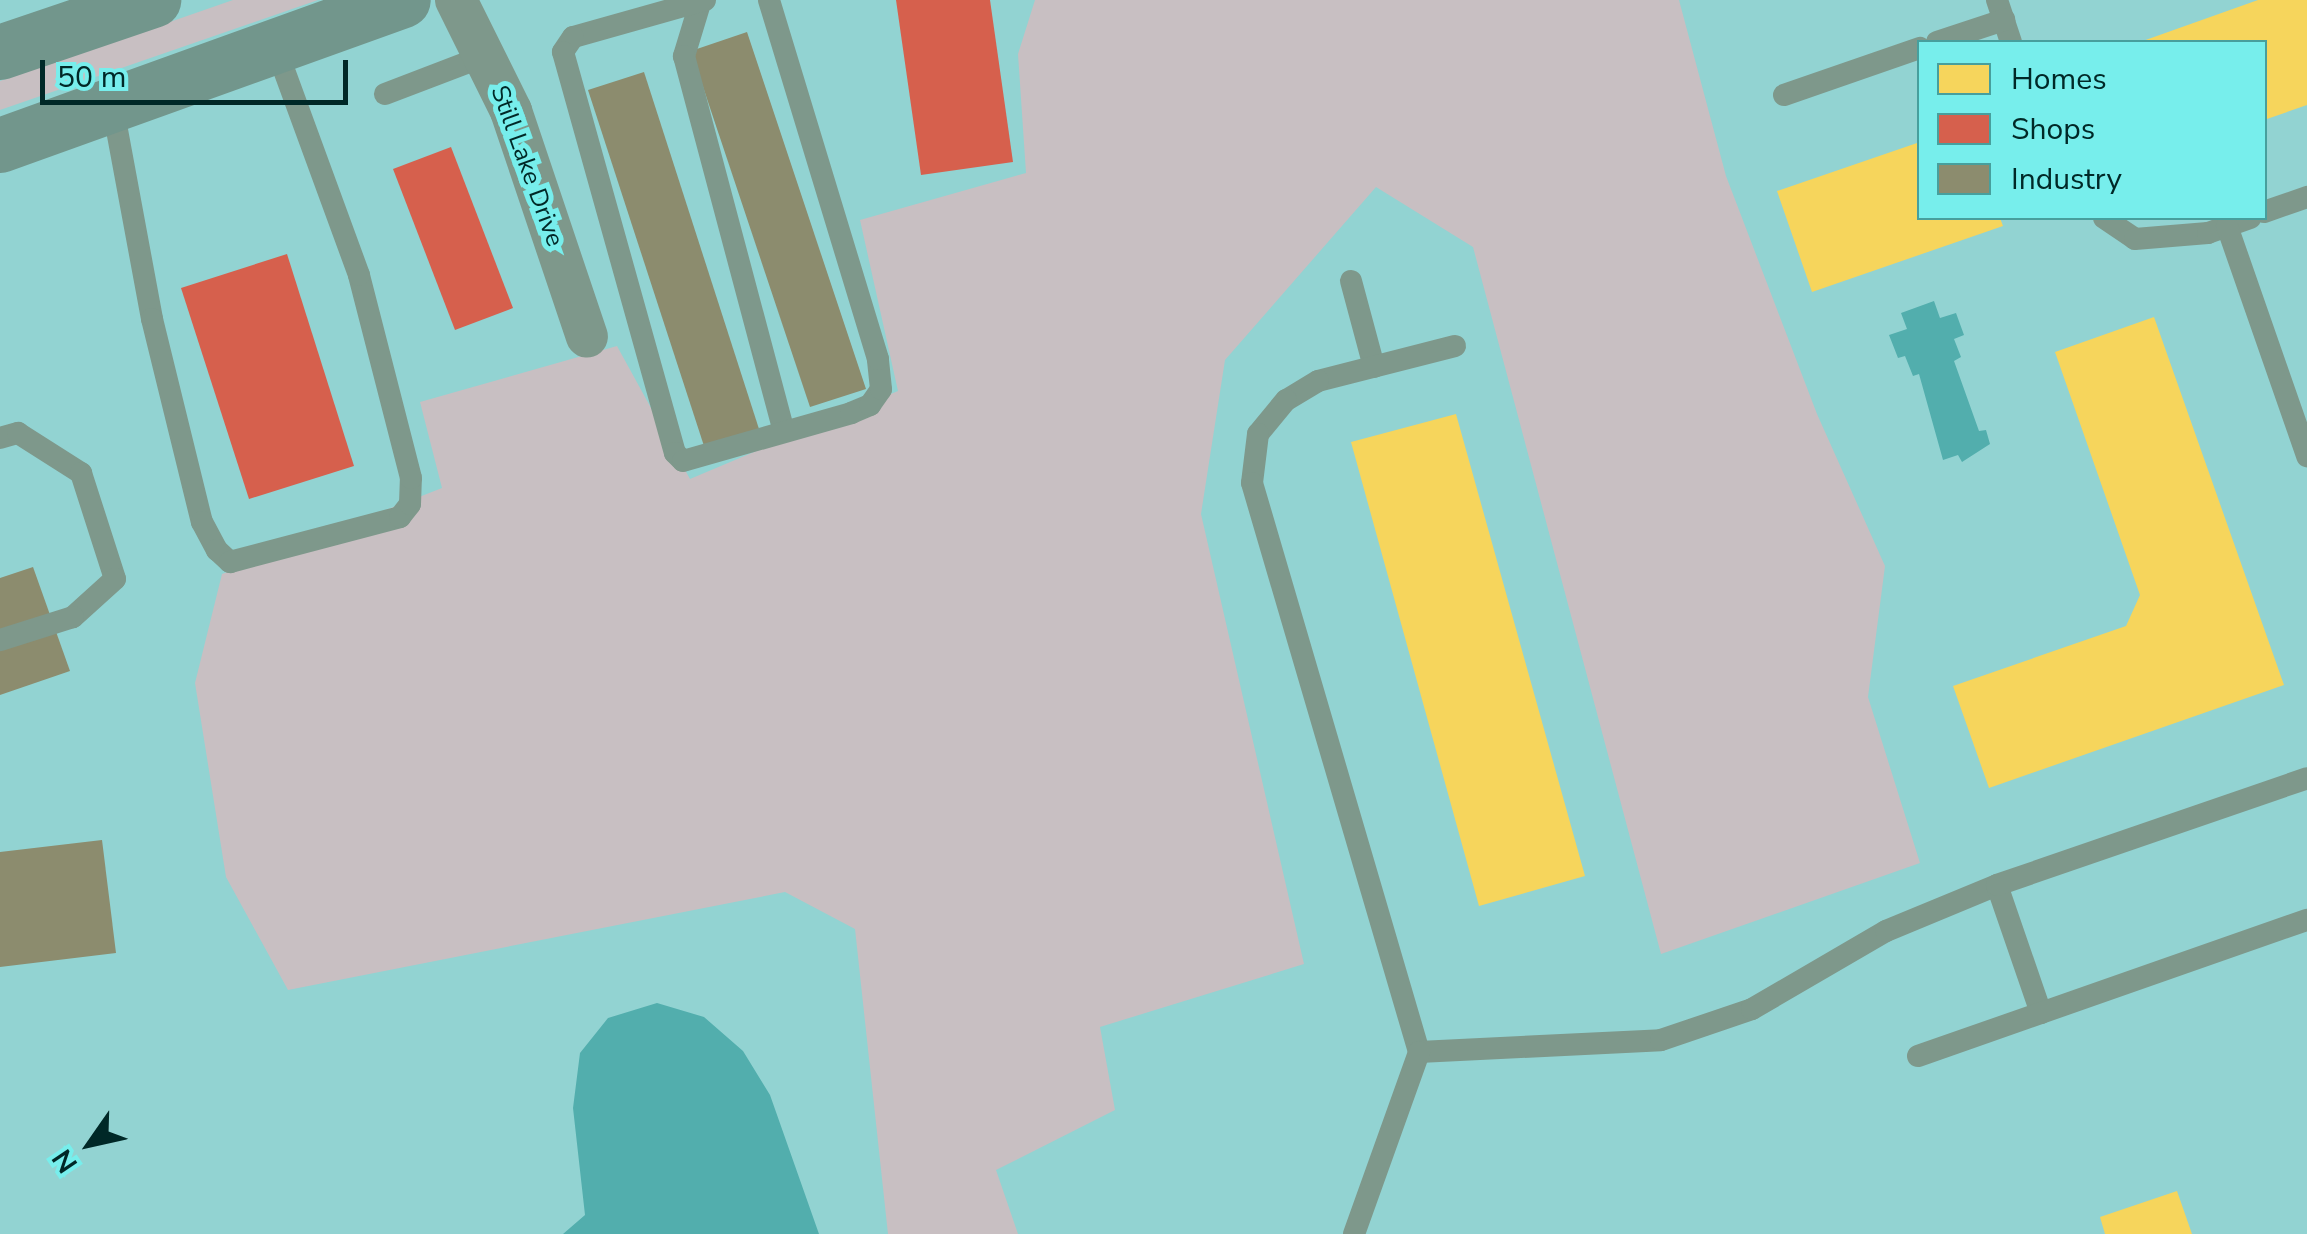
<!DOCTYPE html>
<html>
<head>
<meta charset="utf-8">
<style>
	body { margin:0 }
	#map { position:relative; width:2307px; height:1234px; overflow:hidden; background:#92d3d2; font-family:"Nunito Sans",sans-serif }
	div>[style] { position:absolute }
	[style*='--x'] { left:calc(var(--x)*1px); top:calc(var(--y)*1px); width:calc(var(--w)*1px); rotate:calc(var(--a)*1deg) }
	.green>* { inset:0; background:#c8bfc2 }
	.water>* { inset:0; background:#52aead }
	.homes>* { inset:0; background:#f6d55c }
	.shops>* { inset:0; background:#d6604d }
	.industry>* { inset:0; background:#8c8c6e }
	.lane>* { height:22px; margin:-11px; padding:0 11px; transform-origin:11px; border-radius:11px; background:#7e988b }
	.street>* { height:42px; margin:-21px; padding:0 21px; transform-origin:21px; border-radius:21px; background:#7e988b }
	.highway>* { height:55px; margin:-27.5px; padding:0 27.5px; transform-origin:27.5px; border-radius:27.5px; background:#72968c }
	span { translate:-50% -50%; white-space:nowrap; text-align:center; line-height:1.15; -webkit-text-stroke:10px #77eeec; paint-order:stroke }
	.street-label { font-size:25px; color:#002827 }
	.legend { position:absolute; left:1917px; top:40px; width:350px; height:180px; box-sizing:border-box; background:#77eeec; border:2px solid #479f9d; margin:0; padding:12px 18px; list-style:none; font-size:30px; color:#002827 }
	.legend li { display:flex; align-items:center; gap:20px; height:50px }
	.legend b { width:50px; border:2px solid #479f9d }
	.north { position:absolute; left:40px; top:1094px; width:100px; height:100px; -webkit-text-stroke:8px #77eeec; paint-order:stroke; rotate:236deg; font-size:28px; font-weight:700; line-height:40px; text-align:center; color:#002827 }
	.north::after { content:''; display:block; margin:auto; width:35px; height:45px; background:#002827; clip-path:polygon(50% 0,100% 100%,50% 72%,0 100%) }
	.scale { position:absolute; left:40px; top:60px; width:308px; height:45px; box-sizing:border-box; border:5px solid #002827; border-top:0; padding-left:12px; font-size:30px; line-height:35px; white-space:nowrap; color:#002827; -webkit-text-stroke:8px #77eeec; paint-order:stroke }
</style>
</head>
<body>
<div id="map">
	<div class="green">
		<div style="clip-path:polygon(233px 0,318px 0,0 110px,0 81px)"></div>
		<div style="clip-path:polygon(1035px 0,1679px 0,1726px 176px,1817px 414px,1885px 566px,1868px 697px,1920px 863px,1661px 954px,1473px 247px,1376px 187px,1225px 360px,1201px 514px,1304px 964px,1100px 1027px,1115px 1110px,996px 1170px,1018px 1234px,888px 1234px,855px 929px,785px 892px,288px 990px,226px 877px,195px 683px,222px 574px,442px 488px,420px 402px,617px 346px,690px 479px,898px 391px,860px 220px,1026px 173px,1018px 54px)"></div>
	</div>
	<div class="water">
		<div style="clip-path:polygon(1934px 301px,1940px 318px,1956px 313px,1964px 335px,1954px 339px,1961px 357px,1954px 361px,1979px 431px,1986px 430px,1990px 444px,1962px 462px,1958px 455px,1943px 460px,1919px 374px,1913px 376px,1905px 356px,1898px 358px,1889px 335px,1907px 329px,1901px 313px)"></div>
		<div style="clip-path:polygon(657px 1003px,704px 1017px,743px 1051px,770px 1095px,819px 1234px,563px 1234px,585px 1215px,573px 1108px,580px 1053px,608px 1018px)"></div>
	</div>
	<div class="homes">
		<div style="clip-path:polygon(2258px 0,2307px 0,2307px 105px,2264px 120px,2264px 42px,2140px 42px)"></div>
		<div style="clip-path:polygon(1920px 142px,1920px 218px,2000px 218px,2003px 226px,1812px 292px,1777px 191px)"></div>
		<div style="clip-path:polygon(2154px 317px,2284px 685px,1989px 788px,1953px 686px,2126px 626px,2140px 595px,2055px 352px)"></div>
		<div style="clip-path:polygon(1456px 414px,1585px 876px,1479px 906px,1351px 442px)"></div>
		<div style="clip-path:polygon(2177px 1191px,2192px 1234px,2105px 1234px,2100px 1217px)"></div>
	</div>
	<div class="shops">
		<div style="clip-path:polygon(896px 0,990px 0,1013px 162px,921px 175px)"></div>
		<div style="clip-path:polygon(451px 147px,513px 308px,455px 330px,393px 169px)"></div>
		<div style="clip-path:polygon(287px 254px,354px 466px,249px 499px,181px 288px)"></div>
	</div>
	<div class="industry">
		<div style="clip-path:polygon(747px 32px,866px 389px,810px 407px,691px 51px)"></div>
		<div style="clip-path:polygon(644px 72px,759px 429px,704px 446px,588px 90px)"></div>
		<div style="clip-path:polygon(33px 567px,70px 671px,0 695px,0 578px)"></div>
		<div style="clip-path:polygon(102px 840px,116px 953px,0 967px,0 852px)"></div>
	</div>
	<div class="lane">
		<div style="--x:701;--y:0;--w:59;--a:106.9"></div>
		<div style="--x:684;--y:56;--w:386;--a:75.1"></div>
		<div style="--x:705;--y:0;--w:137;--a:164.3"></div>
		<div style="--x:573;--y:37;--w:18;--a:124"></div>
		<div style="--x:563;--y:52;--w:416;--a:74.4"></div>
		<div style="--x:675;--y:453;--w:11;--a:45"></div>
		<div style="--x:683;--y:461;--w:175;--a:-15.9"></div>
		<div style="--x:851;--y:413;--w:21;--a:-23"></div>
		<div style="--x:870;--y:405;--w:19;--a:-55"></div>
		<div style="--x:881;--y:389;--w:30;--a:-96"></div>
		<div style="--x:878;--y:359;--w:375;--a:-106.9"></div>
		<div style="--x:1997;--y:0;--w:44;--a:71.6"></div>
		<div style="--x:1937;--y:42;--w:71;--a:-18.2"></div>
		<div style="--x:385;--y:94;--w:104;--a:-20.9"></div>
		<div style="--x:1784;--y:95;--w:144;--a:-19.1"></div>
		<div style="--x:112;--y:103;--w:220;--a:79.5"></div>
		<div style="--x:152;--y:319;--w:209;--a:76.2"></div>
		<div style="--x:202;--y:522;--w:32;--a:62"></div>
		<div style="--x:217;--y:550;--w:18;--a:43"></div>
		<div style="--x:230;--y:562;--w:176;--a:-14.8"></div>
		<div style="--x:400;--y:517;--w:16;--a:-52"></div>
		<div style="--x:410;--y:504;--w:26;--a:-88"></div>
		<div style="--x:411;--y:478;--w:210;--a:-104.4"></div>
		<div style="--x:359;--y:275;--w:245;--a:-110.1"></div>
		<div style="--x:2264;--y:212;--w:46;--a:-19.2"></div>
		<div style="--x:2104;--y:218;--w:37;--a:34"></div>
		<div style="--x:2135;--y:239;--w:73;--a:-4.7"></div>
		<div style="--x:2208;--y:233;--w:45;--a:-19.7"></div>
		<div style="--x:2227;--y:226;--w:244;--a:70.8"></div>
		<div style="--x:1351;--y:281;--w:89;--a:75"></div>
		<div style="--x:1455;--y:346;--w:141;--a:165.7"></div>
		<div style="--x:1318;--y:381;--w:37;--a:149"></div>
		<div style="--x:1286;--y:400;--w:44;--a:129.5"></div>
		<div style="--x:1258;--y:434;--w:49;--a:97"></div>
		<div style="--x:1252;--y:483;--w:593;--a:73.64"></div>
		<div style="--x:1419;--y:1052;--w:242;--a:-2.8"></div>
		<div style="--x:1661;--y:1040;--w:96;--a:-18.8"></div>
		<div style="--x:1752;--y:1009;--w:155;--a:-30.2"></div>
		<div style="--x:1886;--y:931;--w:120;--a:-22.5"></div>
		<div style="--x:0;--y:438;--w:19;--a:-16"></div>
		<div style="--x:18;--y:433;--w:75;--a:32.4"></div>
		<div style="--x:81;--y:473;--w:111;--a:72.2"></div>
		<div style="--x:115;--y:579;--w:57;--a:137.9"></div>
		<div style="--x:73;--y:617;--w:77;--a:162.5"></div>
		<div style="--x:2041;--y:1013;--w:135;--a:-109"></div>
		<div style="--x:1997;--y:885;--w:328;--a:-19"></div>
		<div style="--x:1918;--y:1056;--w:412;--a:-19.3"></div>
		<div style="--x:1354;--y:1234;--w:193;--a:-70.3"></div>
	</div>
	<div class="street">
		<div style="--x:456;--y:0;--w:124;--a:63.6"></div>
		<div style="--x:511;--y:111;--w:238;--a:71.4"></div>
	</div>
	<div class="highway">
		<div style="--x:0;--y:52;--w:162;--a:-18.8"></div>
		<div style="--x:0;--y:145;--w:428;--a:-19.8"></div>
	</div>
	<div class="street-label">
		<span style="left:527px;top:166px;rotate:70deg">Still Lake Drive</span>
	</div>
	<ul class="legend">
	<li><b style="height:28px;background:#f6d55c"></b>Homes</li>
	<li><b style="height:28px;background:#d6604d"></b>Shops</li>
	<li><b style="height:28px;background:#8c8c6e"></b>Industry</li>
	</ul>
	<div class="north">N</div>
	<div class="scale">50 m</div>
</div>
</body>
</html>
